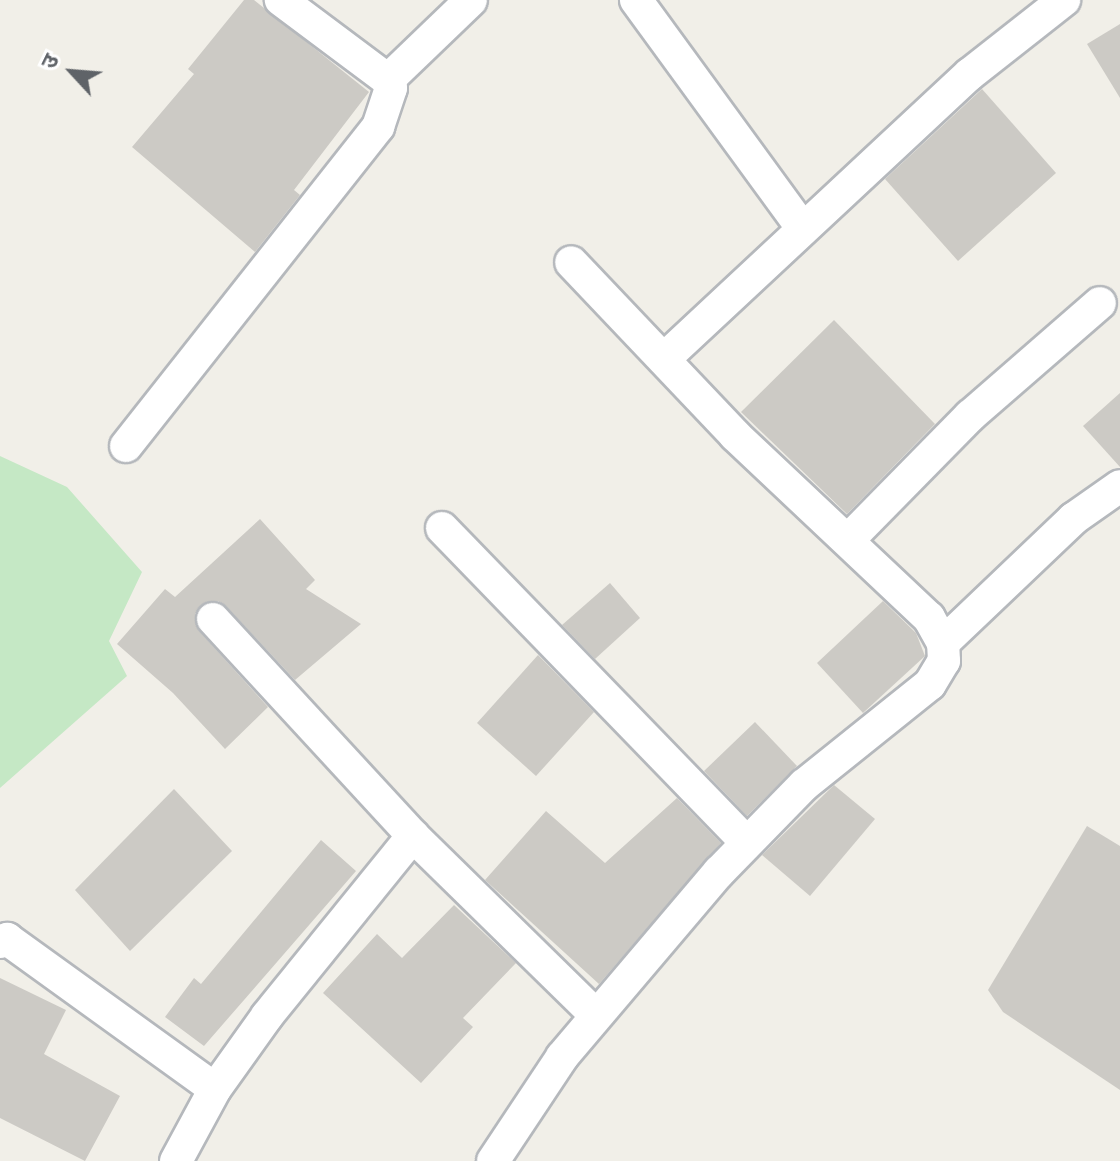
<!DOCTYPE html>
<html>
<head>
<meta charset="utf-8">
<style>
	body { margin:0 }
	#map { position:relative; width:1120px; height:1161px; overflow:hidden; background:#f1efe8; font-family:Cabin,"Noto Sans Devanagari",sans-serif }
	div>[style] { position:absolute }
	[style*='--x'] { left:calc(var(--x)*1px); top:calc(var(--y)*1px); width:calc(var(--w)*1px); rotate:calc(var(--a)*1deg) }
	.green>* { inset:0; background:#c5e8c5 }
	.building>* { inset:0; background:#cccac5 }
	.roads { filter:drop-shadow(2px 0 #b5b8bc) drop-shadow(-2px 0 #b5b8bc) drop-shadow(0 2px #b5b8bc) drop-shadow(0 -2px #b5b8bc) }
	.street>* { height:32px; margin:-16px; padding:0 16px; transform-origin:16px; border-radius:16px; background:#fff }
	span { translate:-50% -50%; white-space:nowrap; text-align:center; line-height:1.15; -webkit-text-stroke:6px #fff; paint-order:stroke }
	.north { position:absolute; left:32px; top:32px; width:80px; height:80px; -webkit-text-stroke:6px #fff; paint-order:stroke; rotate:296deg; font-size:22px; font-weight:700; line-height:32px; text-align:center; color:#5f6368 }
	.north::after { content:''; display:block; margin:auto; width:28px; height:36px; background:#5f6368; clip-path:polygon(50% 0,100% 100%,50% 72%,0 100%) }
</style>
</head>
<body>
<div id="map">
	<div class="green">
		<div style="clip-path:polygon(0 456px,67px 487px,142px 572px,109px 641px,127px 676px,0 788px)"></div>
	</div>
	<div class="building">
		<div style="clip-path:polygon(244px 0,254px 0,369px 92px,294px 190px,300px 195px,255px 252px,132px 147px,194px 74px,188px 69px)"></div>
		<div style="clip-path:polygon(1120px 24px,1120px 98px,1087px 44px)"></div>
		<div style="clip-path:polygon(982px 89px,1056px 173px,958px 261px,885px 179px)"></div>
		<div style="clip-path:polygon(834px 320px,935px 424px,847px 514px,741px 412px)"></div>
		<div style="clip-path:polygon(1120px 393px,1120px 467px,1083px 426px)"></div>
		<div style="clip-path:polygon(260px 519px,315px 580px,306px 589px,361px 624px,295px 680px,226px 606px,218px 601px,201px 605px,195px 614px,199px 631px,268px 707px,225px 749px,173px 693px,117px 644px,165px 589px,175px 597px)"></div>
		<div style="clip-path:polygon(610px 583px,640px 618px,595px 659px,562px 625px)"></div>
		<div style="clip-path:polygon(883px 601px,916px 633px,925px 656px,863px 713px,817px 663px)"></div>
		<div style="clip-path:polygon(538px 655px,594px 712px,536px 776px,477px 723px)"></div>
		<div style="clip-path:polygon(755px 722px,797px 766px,747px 816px,704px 771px)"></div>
		<div style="clip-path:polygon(834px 785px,875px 819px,810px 896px,762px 855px)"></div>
		<div style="clip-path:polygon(174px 789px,232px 851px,130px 951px,75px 890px)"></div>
		<div style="clip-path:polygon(677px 798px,721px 843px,599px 984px,485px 880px,546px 811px,605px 863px)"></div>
		<div style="clip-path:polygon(1087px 826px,1120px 846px,1120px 1090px,1003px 1012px,988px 990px)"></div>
		<div style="clip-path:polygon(321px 840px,356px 871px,204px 1046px,165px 1017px,194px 978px,201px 984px)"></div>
		<div style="clip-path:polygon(454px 905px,516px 963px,463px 1018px,473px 1027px,421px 1083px,323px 993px,377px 934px,402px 958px)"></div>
		<div style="clip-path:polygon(0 978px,66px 1010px,44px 1054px,120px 1096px,85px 1161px,0 1118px)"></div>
	</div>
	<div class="roads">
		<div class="street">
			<div style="--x:636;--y:0;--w:283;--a:53.9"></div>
			<div style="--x:388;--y:80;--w:115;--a:-43.9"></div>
			<div style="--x:664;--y:359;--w:418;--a:-43"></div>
			<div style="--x:970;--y:74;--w:120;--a:-38.2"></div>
			<div style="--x:126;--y:446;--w:407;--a:-51.7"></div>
			<div style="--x:378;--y:127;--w:41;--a:-71.6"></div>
			<div style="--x:391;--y:88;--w:9;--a:-111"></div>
			<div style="--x:388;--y:80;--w:134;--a:-143.2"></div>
			<div style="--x:442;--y:528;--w:438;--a:45.9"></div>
			<div style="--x:849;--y:539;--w:173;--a:-45.5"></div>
			<div style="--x:970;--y:416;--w:172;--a:-41"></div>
			<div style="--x:213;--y:619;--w:295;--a:47.3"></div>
			<div style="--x:413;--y:836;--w:256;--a:44.4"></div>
			<div style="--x:943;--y:643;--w:180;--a:-43.6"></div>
			<div style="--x:1073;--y:519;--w:57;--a:-35.1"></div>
			<div style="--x:0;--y:942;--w:8;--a:-23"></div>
			<div style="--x:7;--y:939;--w:256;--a:35.8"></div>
			<div style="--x:176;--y:1161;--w:82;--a:-61.6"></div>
			<div style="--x:215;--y:1089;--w:90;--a:-54.5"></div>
			<div style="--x:267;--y:1016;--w:232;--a:-51"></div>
			<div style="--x:493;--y:1161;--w:125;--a:-56.4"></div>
			<div style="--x:562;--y:1057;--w:243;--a:-49.7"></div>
			<div style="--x:719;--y:872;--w:122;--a:-45.7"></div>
			<div style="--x:804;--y:785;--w:161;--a:-38.7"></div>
			<div style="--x:930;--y:684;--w:27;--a:-59"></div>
			<div style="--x:944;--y:661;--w:18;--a:-93"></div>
			<div style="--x:943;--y:643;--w:29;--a:-119"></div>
			<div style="--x:929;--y:618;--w:267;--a:-136.7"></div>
			<div style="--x:735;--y:435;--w:238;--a:-133.5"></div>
		</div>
	</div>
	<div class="north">उ</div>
</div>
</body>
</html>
